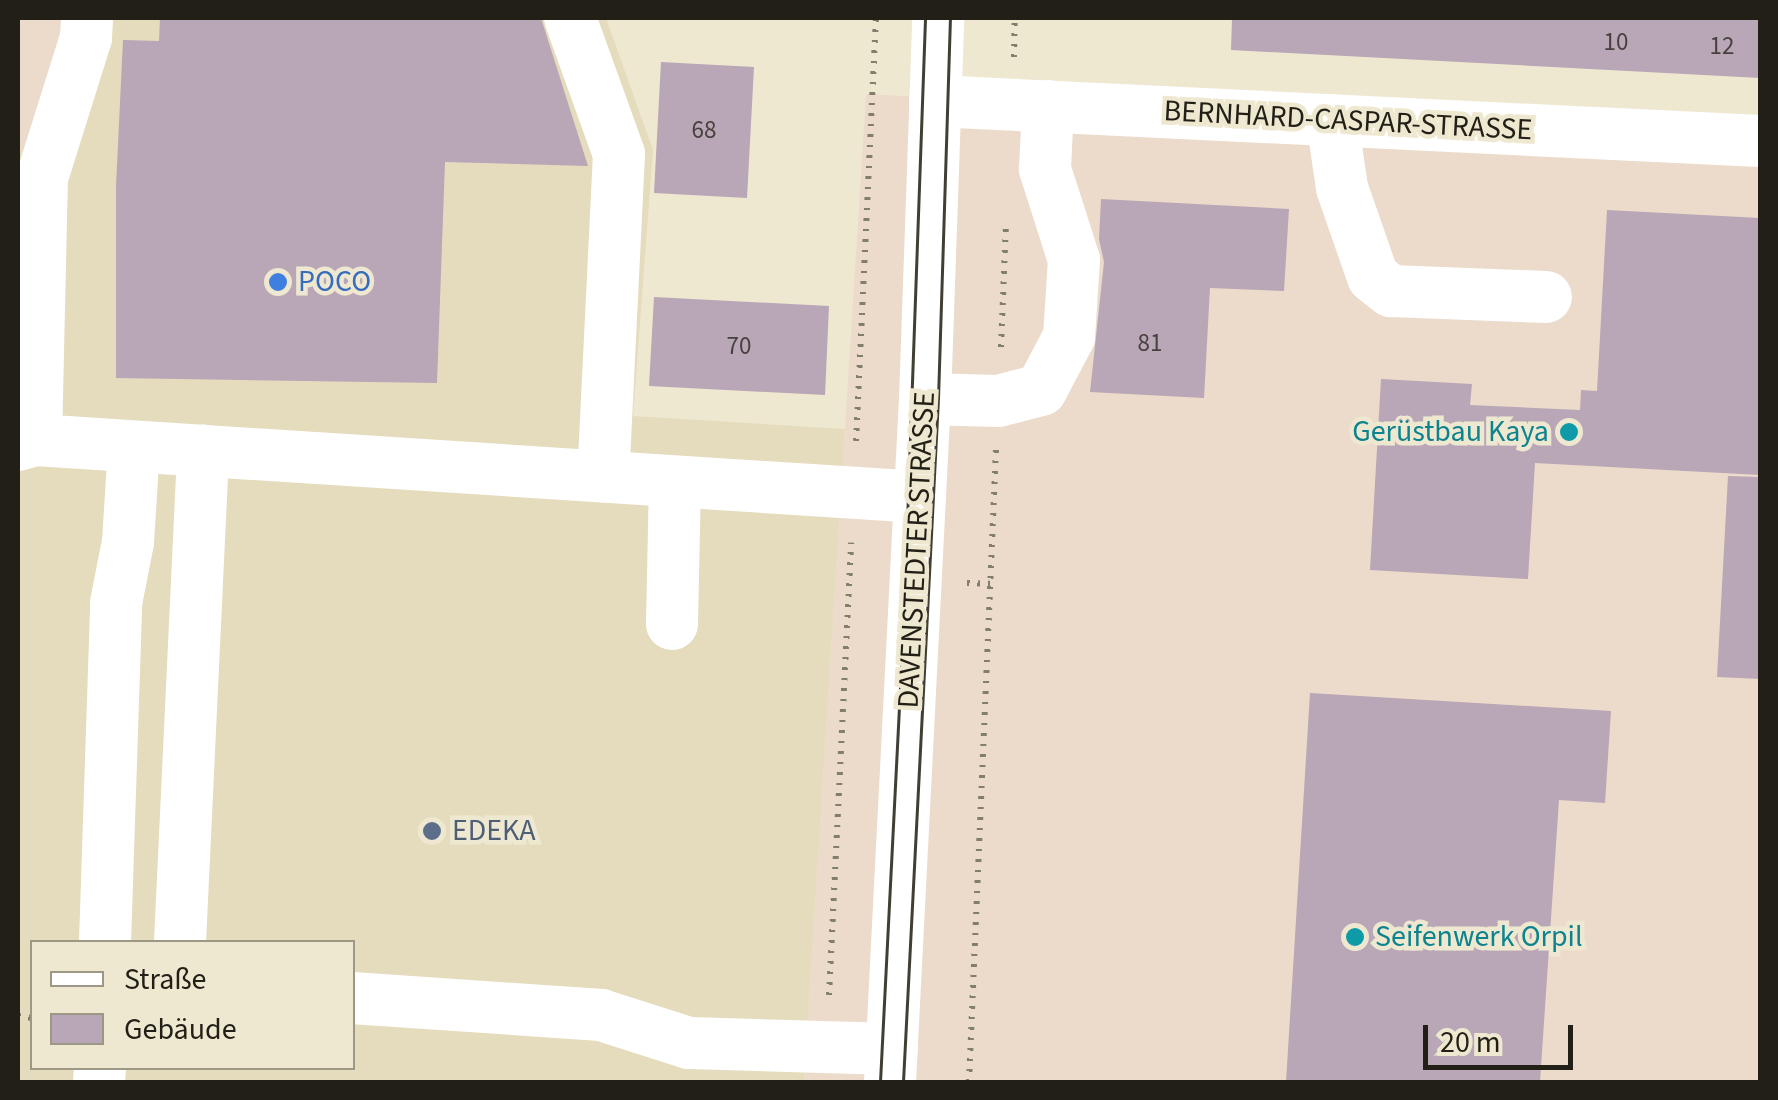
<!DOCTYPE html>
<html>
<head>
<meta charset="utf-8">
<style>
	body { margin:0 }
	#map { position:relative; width:1778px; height:1100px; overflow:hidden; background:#efe8d1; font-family:"Source Sans 3",sans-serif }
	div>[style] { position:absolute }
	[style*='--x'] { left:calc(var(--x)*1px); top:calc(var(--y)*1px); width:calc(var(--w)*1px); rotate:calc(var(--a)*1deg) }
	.built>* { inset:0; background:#e5dcbe }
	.industrial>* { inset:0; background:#ecdbca }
	.building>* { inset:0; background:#b9a6b7 }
	.path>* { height:6px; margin-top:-3px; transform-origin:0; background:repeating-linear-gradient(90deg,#827e6e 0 2.5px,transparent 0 10.5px) }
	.minor>* { height:52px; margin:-26px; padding:0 26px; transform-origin:26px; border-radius:26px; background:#fff }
	.tram>* { height:2.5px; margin:-1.25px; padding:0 1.25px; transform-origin:1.25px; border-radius:1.25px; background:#413f33 }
	.dots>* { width:28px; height:28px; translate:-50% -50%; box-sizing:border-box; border:5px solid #efe8d1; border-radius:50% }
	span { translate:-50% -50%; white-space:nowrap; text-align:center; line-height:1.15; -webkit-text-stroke:9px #efe8d1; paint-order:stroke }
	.number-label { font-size:25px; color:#47413e }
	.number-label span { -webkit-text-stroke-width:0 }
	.street-label { font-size:30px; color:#211f16 }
	.shop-label { font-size:30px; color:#366cbe }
	.left { translate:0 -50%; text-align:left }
	.culture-label { font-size:30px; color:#0d838f }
	.right { translate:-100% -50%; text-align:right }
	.service-label { font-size:30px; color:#4e5e75 }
	.frame { position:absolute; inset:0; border:20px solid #211f16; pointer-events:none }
	.legend { position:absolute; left:30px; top:940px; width:325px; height:130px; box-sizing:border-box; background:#efe8d1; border:2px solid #9d9886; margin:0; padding:12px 18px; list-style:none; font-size:30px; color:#211f16 }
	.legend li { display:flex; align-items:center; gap:20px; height:50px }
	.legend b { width:50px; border:2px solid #9d9886 }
	.scale { position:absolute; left:1423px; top:1025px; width:150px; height:45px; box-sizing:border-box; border:5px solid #211f16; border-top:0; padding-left:12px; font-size:30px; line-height:35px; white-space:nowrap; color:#211f16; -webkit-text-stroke:8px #efe8d1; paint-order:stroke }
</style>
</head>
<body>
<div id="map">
	<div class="built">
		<div style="clip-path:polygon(evenodd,73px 18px,606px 18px,653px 150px,633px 416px,845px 429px,804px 1082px,18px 1082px,18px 161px,72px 32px,73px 18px,32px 942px,352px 942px,352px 1068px,32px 1068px,32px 942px)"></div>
	</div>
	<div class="industrial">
		<div style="clip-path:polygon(18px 18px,73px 18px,72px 32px,18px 161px)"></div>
		<div style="clip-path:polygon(866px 94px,1760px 141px,1760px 1082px,804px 1082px)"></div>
	</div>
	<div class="building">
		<div style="clip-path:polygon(160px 18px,541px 18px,588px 166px,445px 162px,437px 383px,116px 378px,116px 186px,123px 40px,159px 41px)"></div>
		<div style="clip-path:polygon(1232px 18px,1760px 18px,1760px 78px,1231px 50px)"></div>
		<div style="clip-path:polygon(661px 62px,754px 67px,747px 198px,654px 193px)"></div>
		<div style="clip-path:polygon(1101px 199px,1289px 209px,1284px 291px,1210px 288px,1204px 398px,1090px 392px,1104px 262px,1099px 239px)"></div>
		<div style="clip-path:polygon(1607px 210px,1760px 218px,1760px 475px,1535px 463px,1528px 579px,1370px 570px,1381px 379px,1472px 384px,1470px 405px,1580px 410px,1581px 390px,1597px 391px)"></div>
		<div style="clip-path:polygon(654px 297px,829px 306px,825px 395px,649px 386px)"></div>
		<div style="clip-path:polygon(1728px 476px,1760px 477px,1760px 679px,1717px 677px)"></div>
		<div style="clip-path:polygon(1310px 693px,1611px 711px,1605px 803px,1559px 800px,1540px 1082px,1286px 1082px)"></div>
	</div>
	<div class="path">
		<div style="--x:1014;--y:57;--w:39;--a:-89"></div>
		<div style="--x:1001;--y:347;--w:122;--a:-87.7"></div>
		<div style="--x:856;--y:441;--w:423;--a:-87.3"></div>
		<div style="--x:967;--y:583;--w:23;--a:2"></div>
		<div style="--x:829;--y:995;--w:453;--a:-87.2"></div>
		<div style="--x:18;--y:1016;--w:14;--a:8"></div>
		<div style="--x:969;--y:1082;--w:634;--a:-87.56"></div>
	</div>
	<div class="minor">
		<div style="--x:570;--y:18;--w:145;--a:70.2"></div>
		<div style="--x:619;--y:154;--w:323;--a:92.8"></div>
		<div style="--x:935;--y:101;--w:826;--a:2.78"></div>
		<div style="--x:1332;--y:120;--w:69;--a:81.6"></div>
		<div style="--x:1342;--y:188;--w:94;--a:70.8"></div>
		<div style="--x:1373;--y:277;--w:23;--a:38"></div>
		<div style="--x:1391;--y:291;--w:155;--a:2.2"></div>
		<div style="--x:925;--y:399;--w:73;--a:1.6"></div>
		<div style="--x:998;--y:401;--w:44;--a:-14.3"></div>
		<div style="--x:1041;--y:390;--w:60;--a:-62.2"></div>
		<div style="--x:1069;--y:337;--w:77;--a:-86.3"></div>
		<div style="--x:1074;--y:260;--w:96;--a:-107.7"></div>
		<div style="--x:1045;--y:169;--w:63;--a:-87.3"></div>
		<div style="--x:36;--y:440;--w:886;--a:3.69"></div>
		<div style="--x:18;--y:445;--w:19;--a:-16"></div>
		<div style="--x:36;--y:440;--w:262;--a:-88.7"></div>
		<div style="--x:42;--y:178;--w:147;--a:-72.6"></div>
		<div style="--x:86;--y:38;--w:20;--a:-87"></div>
		<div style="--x:672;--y:624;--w:140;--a:-88.8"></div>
		<div style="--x:105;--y:942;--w:339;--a:-88.1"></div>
		<div style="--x:116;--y:603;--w:62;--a:-78.9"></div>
		<div style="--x:128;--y:542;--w:95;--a:-86.4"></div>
		<div style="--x:180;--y:942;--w:492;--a:-87.3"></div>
		<div style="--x:352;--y:998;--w:250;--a:3.9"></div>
		<div style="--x:601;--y:1015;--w:92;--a:17.7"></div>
		<div style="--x:689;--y:1043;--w:203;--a:1.7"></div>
		<div style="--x:99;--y:1082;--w:14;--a:-86"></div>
		<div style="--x:890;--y:1082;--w:684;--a:-87.07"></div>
		<div style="--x:925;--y:399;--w:381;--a:-88"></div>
	</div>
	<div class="tram">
		<div style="--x:880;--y:1082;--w:477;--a:-87.1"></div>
		<div style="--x:904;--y:606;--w:588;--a:-87.95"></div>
		<div style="--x:903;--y:1082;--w:684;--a:-87.07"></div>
		<div style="--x:938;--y:399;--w:381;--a:-88.2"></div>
	</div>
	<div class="dots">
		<div style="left:278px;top:282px;background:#3f7fe0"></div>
		<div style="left:1569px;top:432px;background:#0f9aa8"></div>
		<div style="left:432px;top:831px;background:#5c6f8a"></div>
		<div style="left:1355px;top:937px;background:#0f9aa8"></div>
	</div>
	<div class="number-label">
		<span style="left:1616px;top:42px">10</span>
		<span style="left:1722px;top:46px">12</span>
		<span style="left:704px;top:130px">68</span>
		<span style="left:1150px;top:343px">81</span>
		<span style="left:739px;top:346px">70</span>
	</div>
	<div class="street-label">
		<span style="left:1348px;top:121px;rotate:3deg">BERNHARD-CASPAR-STRASSE</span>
		<span style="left:917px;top:550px;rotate:-87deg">DAVENSTEDTER STRASSE</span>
	</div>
	<div class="shop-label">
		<span class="left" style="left:298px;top:282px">POCO</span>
	</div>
	<div class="culture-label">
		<span class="right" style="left:1549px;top:432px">Gerüstbau Kaya</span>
		<span class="left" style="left:1375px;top:937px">Seifenwerk Orpil</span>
	</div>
	<div class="service-label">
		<span class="left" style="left:452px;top:831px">EDEKA</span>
	</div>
	<div class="frame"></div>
	<ul class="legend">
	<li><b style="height:12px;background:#fff"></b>Straße</li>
	<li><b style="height:28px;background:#b9a6b7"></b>Gebäude</li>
	</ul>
	<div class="scale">20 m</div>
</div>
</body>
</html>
